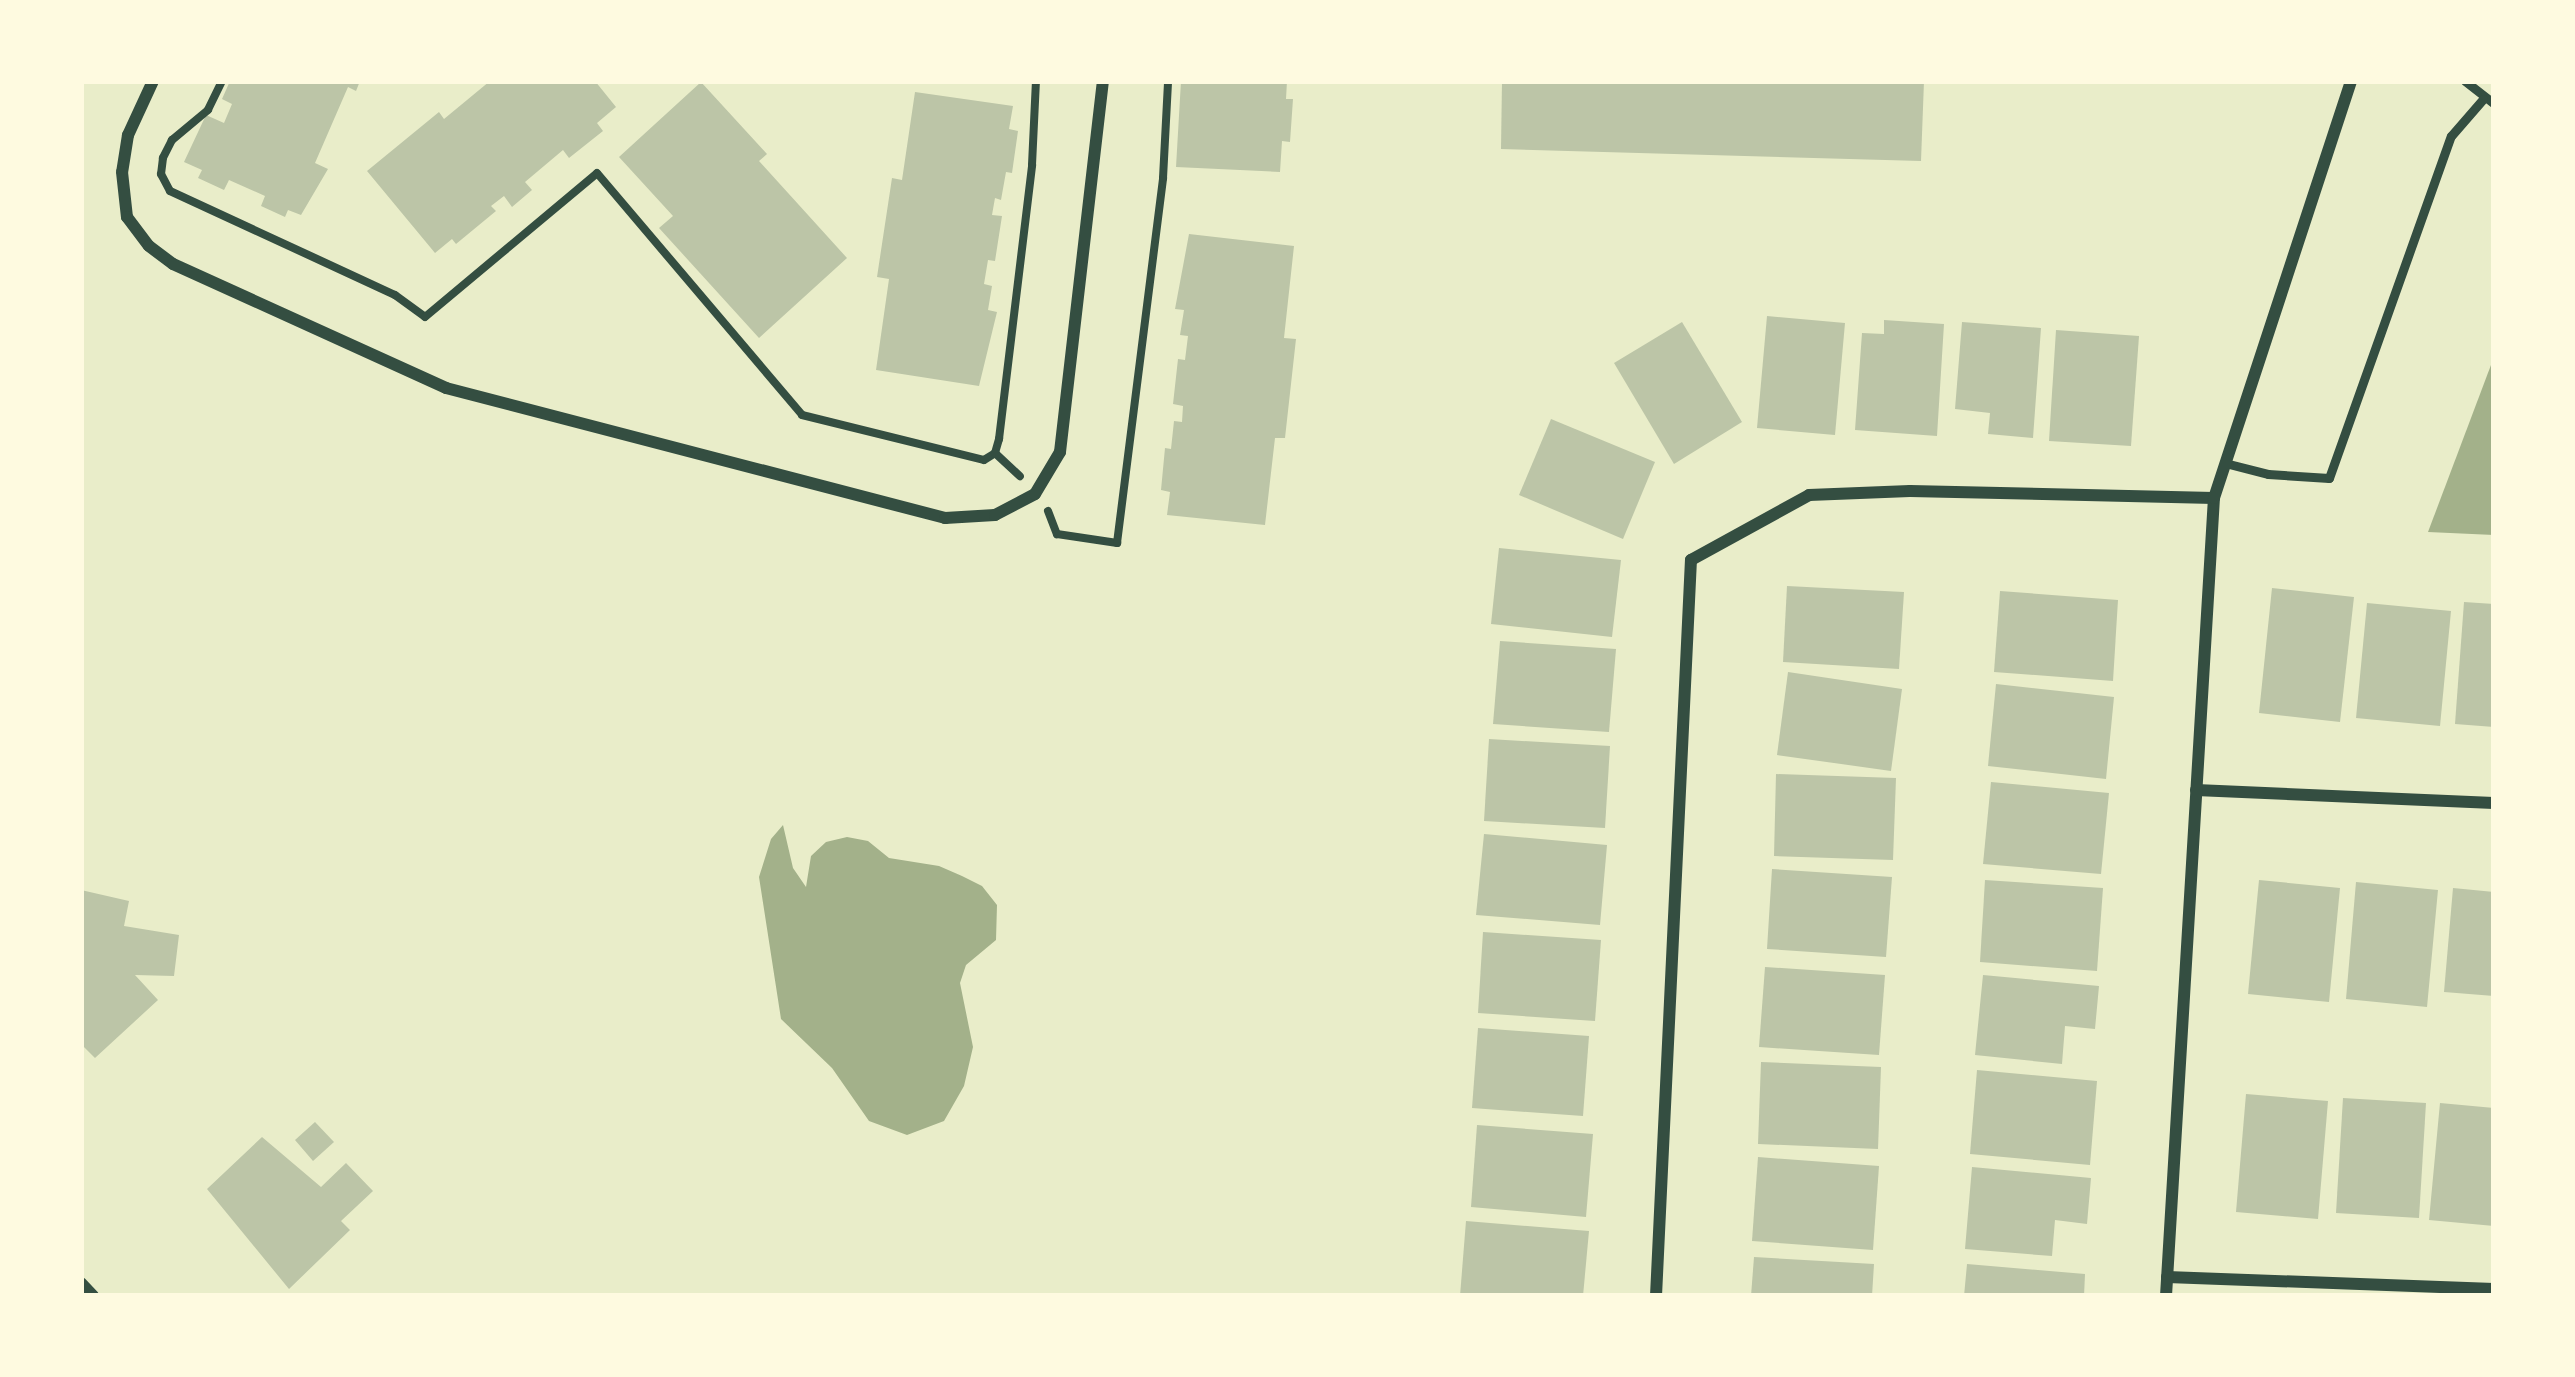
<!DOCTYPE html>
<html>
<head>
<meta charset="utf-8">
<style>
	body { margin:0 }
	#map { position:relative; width:2575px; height:1377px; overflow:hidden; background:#e9edc9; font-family:Helvetica,sans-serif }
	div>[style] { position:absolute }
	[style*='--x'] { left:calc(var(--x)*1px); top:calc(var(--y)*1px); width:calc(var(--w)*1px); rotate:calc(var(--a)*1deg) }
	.water>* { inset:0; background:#a3b18a }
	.building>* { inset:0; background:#bcc5a7 }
	.path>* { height:8px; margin:-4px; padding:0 4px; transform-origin:4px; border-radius:4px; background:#344e41 }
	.service>* { height:9px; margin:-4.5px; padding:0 4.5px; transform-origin:4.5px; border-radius:4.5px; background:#344e41 }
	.minor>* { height:12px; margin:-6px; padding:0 6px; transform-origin:6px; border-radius:6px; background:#344e41 }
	span { translate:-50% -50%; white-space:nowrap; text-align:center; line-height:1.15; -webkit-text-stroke:9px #fefae0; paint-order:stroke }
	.frame { position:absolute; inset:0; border:84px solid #fefae0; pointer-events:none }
</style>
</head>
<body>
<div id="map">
	<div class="water">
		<div style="clip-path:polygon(2494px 357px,2494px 535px,2428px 532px)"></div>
		<div style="clip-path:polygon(783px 825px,793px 868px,806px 887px,811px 856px,826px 842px,847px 837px,868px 841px,889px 858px,939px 866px,962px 876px,982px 886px,997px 905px,996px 940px,966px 965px,960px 983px,973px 1047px,964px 1086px,944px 1121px,907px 1135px,869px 1121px,832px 1068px,781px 1019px,759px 877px,771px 839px)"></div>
	</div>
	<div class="building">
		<div style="clip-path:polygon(230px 81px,360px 81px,356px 91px,348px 87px,315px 163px,328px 169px,301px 215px,288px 210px,285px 217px,261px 206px,265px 196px,229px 180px,224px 190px,198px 178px,202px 170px,184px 162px,206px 115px,224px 123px,232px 104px,222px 99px)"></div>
		<div style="clip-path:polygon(490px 81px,595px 81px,616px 107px,597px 123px,603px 131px,569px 158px,563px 150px,525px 182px,532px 190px,512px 207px,504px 196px,491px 206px,496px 211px,456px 244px,452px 239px,435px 253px,367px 171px,439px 112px,444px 119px)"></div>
		<div style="clip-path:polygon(1181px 81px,1287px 81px,1286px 99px,1293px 99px,1290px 142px,1282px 141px,1280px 172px,1176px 167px)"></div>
		<div style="clip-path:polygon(1502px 81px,1924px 81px,1921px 161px,1501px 149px)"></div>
		<div style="clip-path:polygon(701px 82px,767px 154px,759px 161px,847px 258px,759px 338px,659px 228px,673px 216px,619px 157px)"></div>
		<div style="clip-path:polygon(915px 92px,1013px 106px,1009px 129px,1018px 131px,1012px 173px,1006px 172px,1001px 200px,995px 198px,992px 215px,1002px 216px,995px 261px,988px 260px,984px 284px,992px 286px,988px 310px,997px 312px,979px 386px,876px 370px,889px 279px,877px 277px,892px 178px,902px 180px)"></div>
		<div style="clip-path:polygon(1189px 234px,1294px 246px,1284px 338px,1296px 339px,1285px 438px,1275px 438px,1265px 525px,1167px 515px,1170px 492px,1161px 490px,1165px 448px,1171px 449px,1174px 421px,1182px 422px,1183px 406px,1173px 404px,1178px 359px,1185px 360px,1188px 336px,1180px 335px,1184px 310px,1175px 309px)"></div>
		<div style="clip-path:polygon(1767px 316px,1845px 323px,1835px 435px,1757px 428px)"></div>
		<div style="clip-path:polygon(1884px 320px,1944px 324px,1937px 436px,1855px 430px,1862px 333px,1884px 334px)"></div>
		<div style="clip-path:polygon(1682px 322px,1742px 422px,1674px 464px,1614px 363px)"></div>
		<div style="clip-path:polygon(1962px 322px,2041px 328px,2033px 438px,1988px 434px,1990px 413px,1955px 409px)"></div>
		<div style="clip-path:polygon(2056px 330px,2139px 336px,2131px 446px,2049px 441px)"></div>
		<div style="clip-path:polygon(1551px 419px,1655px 462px,1623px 539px,1519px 495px)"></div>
		<div style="clip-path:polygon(1499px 548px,1621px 560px,1612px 637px,1491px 624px)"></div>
		<div style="clip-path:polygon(1787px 586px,1904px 592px,1899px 669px,1783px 662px)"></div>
		<div style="clip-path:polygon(2272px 588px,2354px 597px,2340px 722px,2259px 713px)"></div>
		<div style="clip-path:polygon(2000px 591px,2118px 600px,2113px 681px,1994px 672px)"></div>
		<div style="clip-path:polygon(2464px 602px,2494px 604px,2494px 727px,2455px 724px)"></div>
		<div style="clip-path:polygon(2367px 603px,2451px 611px,2440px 726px,2356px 718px)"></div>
		<div style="clip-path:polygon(1500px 641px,1616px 649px,1609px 732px,1493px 724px)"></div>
		<div style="clip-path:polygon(1788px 672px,1902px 689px,1891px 771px,1777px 755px)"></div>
		<div style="clip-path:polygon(1996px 684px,2114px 697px,2106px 779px,1988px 766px)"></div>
		<div style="clip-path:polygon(1489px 739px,1610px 746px,1605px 828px,1484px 821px)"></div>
		<div style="clip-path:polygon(1776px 774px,1896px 778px,1893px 860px,1774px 856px)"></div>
		<div style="clip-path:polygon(1991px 782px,2109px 793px,2101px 874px,1983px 864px)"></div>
		<div style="clip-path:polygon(1484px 834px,1607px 845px,1600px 925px,1476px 915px)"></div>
		<div style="clip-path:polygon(1772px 869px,1892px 877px,1886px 957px,1767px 949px)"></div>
		<div style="clip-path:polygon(1985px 880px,2103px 888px,2097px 971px,1980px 962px)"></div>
		<div style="clip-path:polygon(2259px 880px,2340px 888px,2329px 1002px,2248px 994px)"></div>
		<div style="clip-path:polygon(2356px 882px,2438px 890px,2427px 1007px,2346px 999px)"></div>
		<div style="clip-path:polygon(2453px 888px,2494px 892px,2494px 996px,2444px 992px)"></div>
		<div style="clip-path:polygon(81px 890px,129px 901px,124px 926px,179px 935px,174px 976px,135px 975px,158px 1000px,95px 1058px,81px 1044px)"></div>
		<div style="clip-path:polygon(1483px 932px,1601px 940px,1595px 1021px,1478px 1013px)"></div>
		<div style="clip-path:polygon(1765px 967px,1885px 975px,1879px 1055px,1759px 1047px)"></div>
		<div style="clip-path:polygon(1983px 975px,2099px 986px,2095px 1029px,2065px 1026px,2062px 1064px,1975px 1055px)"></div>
		<div style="clip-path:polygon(1478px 1028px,1589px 1036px,1583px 1116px,1472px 1108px)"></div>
		<div style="clip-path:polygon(1761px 1062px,1881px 1067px,1878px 1149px,1758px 1144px)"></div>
		<div style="clip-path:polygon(1977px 1070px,2097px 1081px,2090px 1165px,1970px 1154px)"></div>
		<div style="clip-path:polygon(2246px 1094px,2328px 1101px,2318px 1219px,2236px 1212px)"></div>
		<div style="clip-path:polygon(2343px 1098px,2426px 1103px,2419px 1218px,2336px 1213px)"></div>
		<div style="clip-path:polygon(2440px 1103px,2494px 1108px,2494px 1226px,2429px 1220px)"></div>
		<div style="clip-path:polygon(315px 1122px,334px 1142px,313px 1161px,295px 1140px)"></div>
		<div style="clip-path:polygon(1477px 1125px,1593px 1134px,1586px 1217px,1471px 1207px)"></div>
		<div style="clip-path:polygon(262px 1137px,321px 1187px,346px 1163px,373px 1191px,341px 1221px,350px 1230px,289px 1289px,207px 1189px)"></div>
		<div style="clip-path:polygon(1758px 1157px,1879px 1166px,1873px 1250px,1752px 1241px)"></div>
		<div style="clip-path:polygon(1972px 1167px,2091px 1178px,2087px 1224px,2055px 1220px,2052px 1256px,1965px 1249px)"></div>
		<div style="clip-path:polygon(1466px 1221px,1589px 1231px,1583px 1296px,1460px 1296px)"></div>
		<div style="clip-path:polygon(1754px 1257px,1874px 1264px,1872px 1296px,1751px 1296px)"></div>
		<div style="clip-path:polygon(1967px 1264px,2085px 1274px,2084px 1296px,1964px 1296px)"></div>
	</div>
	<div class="path">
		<div style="--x:222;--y:81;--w:32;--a:116"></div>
		<div style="--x:208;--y:110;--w:47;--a:140.2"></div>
		<div style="--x:172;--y:140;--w:20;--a:117"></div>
		<div style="--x:163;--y:158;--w:16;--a:97"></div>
		<div style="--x:161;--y:174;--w:19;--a:62"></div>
		<div style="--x:170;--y:191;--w:248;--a:24.8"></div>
		<div style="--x:395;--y:295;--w:37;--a:36"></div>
		<div style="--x:425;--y:317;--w:224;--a:-39.9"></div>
		<div style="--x:597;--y:173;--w:317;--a:49.7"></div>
		<div style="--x:802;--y:415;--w:187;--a:13.9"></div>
		<div style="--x:984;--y:460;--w:13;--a:-32"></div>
		<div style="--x:995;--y:453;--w:15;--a:-74"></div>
		<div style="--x:999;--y:439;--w:276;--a:-83.1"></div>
		<div style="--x:1032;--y:165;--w:84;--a:-87.3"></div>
		<div style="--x:995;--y:453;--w:34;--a:43"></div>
		<div style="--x:1048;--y:511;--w:25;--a:69"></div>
		<div style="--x:1057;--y:534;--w:61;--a:8.5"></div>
		<div style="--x:1117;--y:543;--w:368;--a:-82.8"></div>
		<div style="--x:1163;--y:178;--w:97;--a:-87"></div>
	</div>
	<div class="service">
		<div style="--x:2465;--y:81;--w:37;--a:38"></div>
		<div style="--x:2225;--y:463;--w:44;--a:14.3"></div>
		<div style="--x:2268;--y:474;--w:61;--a:3.8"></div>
		<div style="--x:2329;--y:478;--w:363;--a:-70.4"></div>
		<div style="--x:2451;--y:136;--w:49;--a:-49.1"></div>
	</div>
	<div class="minor">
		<div style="--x:153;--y:81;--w:60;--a:114.8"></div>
		<div style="--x:128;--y:135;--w:37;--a:99"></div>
		<div style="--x:122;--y:172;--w:45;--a:83.7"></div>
		<div style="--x:127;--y:217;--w:36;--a:53"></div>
		<div style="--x:149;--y:246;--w:30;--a:37"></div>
		<div style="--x:173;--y:264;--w:300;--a:24.4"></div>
		<div style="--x:446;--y:388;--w:516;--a:14.6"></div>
		<div style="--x:945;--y:518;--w:50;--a:-3.4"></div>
		<div style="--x:995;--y:515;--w:45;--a:-27.7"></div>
		<div style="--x:1035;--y:494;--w:49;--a:-59.2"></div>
		<div style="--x:1060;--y:452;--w:373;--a:-83.4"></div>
		<div style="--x:2196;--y:790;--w:298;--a:2.5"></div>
		<div style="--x:2167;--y:1277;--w:327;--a:2.1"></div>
		<div style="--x:81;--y:1283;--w:18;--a:47"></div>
		<div style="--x:1656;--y:1296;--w:737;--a:-87.28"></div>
		<div style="--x:1691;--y:560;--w:135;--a:-28.8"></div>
		<div style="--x:1809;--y:495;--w:101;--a:-2.3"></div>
		<div style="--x:1910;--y:491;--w:304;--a:1.3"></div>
		<div style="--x:2166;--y:1296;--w:799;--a:-86.56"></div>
		<div style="--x:2214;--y:498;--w:439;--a:-71.8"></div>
	</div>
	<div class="frame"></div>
</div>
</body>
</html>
